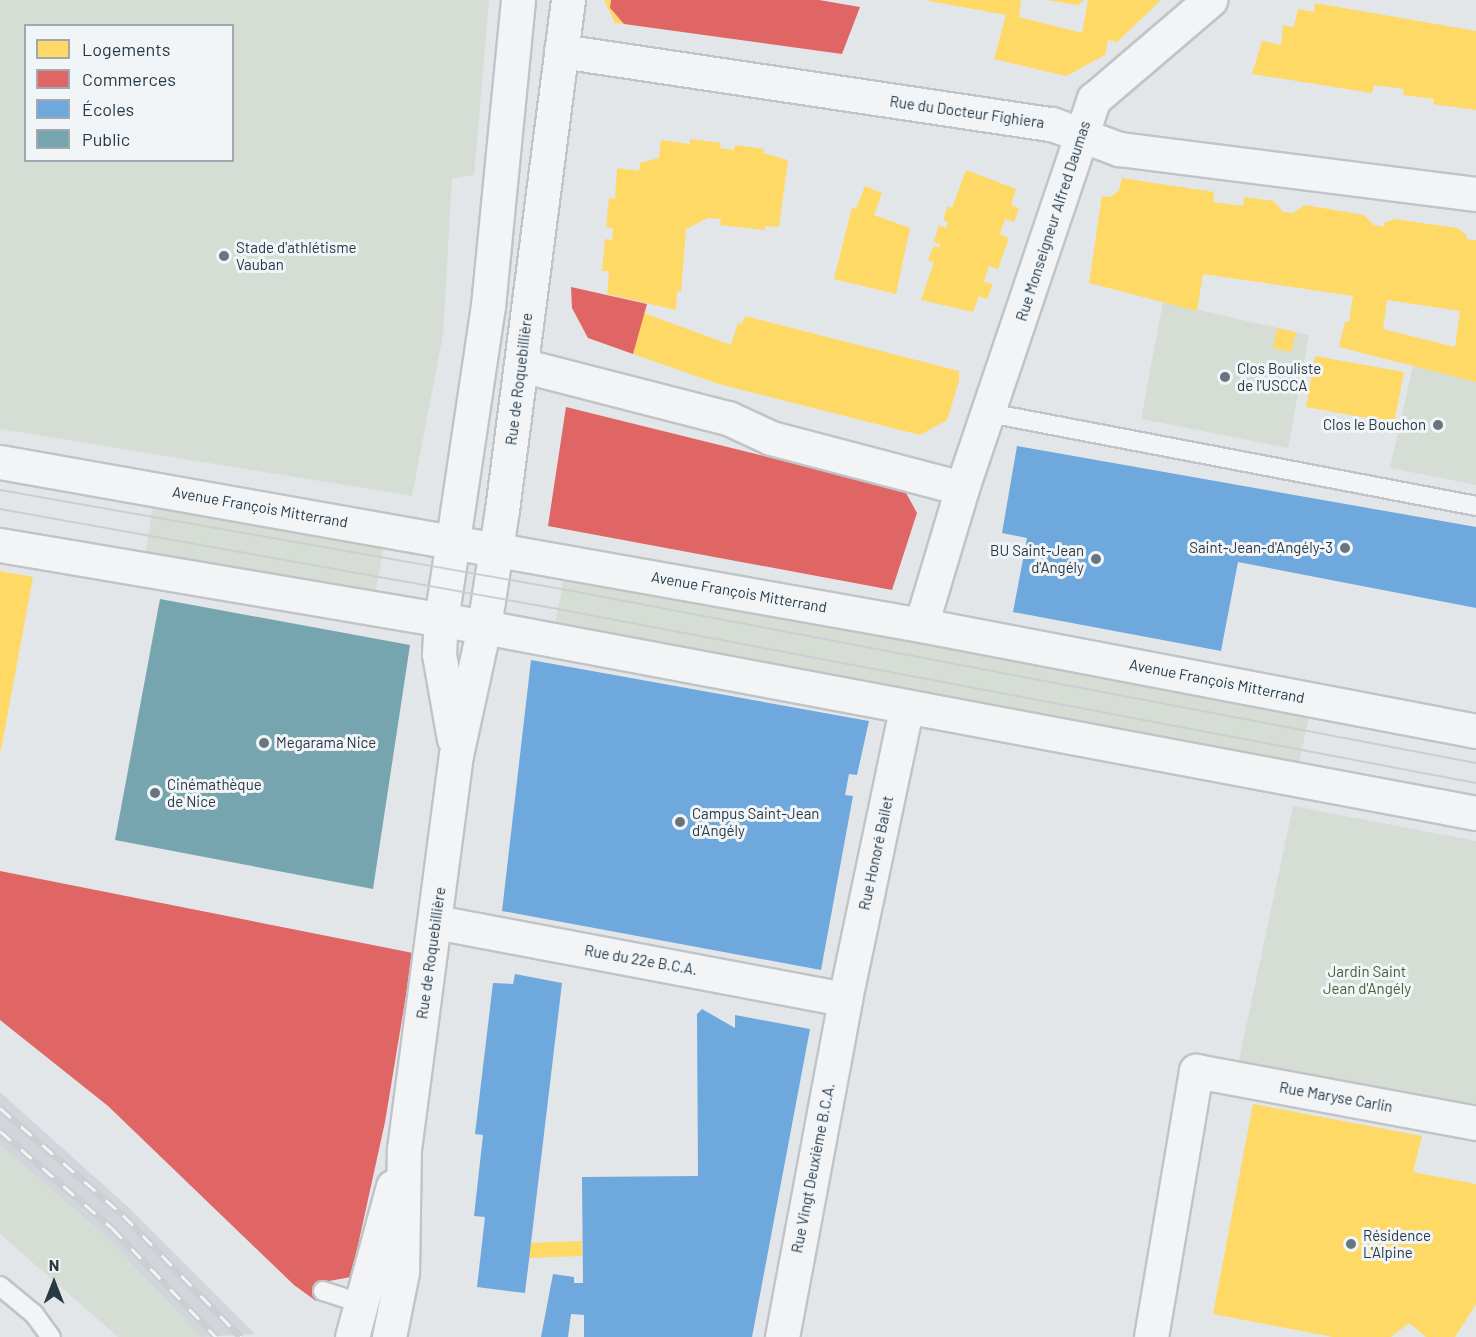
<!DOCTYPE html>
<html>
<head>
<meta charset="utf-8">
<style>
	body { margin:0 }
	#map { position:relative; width:1476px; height:1337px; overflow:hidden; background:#e3e6e9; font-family:Barlow,sans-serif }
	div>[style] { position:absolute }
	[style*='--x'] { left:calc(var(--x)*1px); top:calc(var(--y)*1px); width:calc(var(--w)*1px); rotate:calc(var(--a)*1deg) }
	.built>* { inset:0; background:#d1d6dc }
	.green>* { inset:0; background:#d5ddd4 }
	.homes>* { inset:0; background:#ffd966 }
	.shops>* { inset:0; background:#e06666 }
	.schools>* { inset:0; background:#6fa8dc }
	.public>* { inset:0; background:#76a5af }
	.roads { filter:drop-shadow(2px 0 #c1c4c7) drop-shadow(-2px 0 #c1c4c7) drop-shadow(0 2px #c1c4c7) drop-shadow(0 -2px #c1c4c7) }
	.service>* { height:18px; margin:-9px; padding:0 9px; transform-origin:9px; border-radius:9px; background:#f3f4f5 }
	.minor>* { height:33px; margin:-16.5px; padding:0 16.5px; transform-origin:16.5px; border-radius:16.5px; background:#f3f4f5 }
	.tram>* { height:1.5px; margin:-0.75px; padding:0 0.75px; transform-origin:0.75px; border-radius:0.75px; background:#ccced0 }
	.rail>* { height:7px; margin-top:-3.5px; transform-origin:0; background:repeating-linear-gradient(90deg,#f1f5f8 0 14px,#ccced0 0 28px); box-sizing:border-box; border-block:2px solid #ccced0 }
	.dots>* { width:16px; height:16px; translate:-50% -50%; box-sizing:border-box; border:3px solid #f1f5f8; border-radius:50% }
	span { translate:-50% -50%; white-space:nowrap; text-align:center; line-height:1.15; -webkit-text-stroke:6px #f1f5f8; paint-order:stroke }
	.street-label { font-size:15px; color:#283844 }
	.poi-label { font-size:15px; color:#283844 }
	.left { translate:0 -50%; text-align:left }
	.right { translate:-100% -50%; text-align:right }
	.park-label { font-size:15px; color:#456035 }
	.legend { position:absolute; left:24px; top:24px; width:210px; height:138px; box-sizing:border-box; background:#f1f5f8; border:2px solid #a1a9b0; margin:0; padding:8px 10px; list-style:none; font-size:18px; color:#283844 }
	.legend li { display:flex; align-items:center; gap:12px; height:30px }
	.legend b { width:30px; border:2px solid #a1a9b0 }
	.north { position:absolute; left:24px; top:1253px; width:60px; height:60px; -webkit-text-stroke:4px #f1f5f8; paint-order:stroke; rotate:0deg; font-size:16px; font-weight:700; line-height:24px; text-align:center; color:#283844 }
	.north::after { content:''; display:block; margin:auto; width:21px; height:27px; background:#283844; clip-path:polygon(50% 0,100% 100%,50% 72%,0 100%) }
</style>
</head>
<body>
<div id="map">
	<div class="built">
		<div style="clip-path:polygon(0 1092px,129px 1208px,255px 1334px,201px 1337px,104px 1235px,0 1145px)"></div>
	</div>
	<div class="green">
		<div style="clip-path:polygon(evenodd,0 0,489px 0,474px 175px,452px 179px,443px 334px,412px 496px,0 429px,0 0,26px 26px,232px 26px,232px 160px,26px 160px,26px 26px)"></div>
		<div style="clip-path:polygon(1163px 302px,1309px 335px,1288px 448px,1141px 419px)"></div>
		<div style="clip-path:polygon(1413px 366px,1476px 382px,1476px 485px,1390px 468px)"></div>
		<div style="clip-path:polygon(154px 499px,385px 538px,375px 596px,145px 556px)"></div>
		<div style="clip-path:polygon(566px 569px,1311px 707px,1298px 767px,554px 629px)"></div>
		<div style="clip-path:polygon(1293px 806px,1476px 841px,1476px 1111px,1238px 1065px)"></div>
		<div style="clip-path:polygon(0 1145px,104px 1235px,201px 1337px,118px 1337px,0 1234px)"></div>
	</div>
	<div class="homes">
		<div style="clip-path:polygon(604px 0,611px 0,610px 8px,624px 24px,615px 23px)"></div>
		<div style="clip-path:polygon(924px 0,1021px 0,1019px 17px,1082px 33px,1088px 0,1161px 0,1117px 42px,1108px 40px,1105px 55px,1066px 76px,994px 59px,1006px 15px)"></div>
		<div style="clip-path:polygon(1046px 0,1084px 0,1078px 5px)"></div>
		<div style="clip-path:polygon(1315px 3px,1476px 31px,1476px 110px,1433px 104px,1434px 99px,1403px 95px,1404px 89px,1374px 85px,1372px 93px,1252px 74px,1262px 41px,1281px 45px,1283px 25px,1294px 27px,1298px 9px,1314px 12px)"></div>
		<div style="clip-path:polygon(690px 139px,721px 143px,720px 148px,734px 150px,735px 145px,764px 149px,763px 153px,788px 160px,779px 227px,765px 226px,765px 230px,720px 225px,721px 219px,708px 218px,686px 229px,681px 292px,677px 291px,676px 310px,607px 294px,609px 271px,602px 271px,605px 239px,612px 240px,613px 228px,606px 227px,609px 198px,615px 199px,617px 168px,639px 171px,640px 163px,659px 158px,661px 140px,690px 144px)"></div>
		<div style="clip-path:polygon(966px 170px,1016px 189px,1011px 205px,1019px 208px,1014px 222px,1005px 219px,1000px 234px,1009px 238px,998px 269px,989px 266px,984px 282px,993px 284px,987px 299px,979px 296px,973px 312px,921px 300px,934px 262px,928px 260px,934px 245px,939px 248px,940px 244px,934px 242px,939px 225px,946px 228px,948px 222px,943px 220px,948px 206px,952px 208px)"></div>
		<div style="clip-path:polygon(evenodd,1122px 178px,1214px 192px,1213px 202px,1243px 206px,1244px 197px,1274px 201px,1283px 212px,1293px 213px,1305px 205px,1364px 215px,1374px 225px,1384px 227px,1384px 223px,1395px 219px,1457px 228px,1467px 235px,1466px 239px,1476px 240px,1476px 382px,1339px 347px,1345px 322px,1349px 322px,1353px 296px,1203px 274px,1197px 311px,1089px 283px,1102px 196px,1111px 197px,1119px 190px,1122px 178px,1387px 300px,1460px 311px,1455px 347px,1383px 329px,1387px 300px)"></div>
		<div style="clip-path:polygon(865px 186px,882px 193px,874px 215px,910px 228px,896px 294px,834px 279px,852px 207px,856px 209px)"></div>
		<div style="clip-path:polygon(644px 313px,731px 345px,738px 323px,742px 324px,745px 316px,959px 371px,959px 381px,947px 420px,920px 435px,719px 384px,633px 354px)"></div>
		<div style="clip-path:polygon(1277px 328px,1296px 332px,1291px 352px,1273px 348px)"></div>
		<div style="clip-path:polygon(1315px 356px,1404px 372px,1394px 423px,1306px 407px)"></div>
		<div style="clip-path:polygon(0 571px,33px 577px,1px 750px,0 750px)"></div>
		<div style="clip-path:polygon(1253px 1104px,1422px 1136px,1413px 1172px,1476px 1184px,1476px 1304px,1455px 1337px,1426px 1337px,1409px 1323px,1391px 1337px,1333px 1337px,1213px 1314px)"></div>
		<div style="clip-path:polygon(582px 1241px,582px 1256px,529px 1258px,530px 1243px)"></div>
	</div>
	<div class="shops">
		<div style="clip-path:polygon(611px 0,819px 0,860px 7px,842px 54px,624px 24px,610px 8px)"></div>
		<div style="clip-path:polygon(571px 287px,647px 304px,633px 354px,588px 338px,572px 308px)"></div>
		<div style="clip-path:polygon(566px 407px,905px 491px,917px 513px,892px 590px,548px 526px)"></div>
		<div style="clip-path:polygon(0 871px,413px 953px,385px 1122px,351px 1277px,329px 1281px,316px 1301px,294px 1285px,108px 1106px,0 1020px)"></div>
	</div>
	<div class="schools">
		<div style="clip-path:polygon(1017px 446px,1476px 527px,1476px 608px,1238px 562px,1221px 651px,1013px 612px,1027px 538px,1002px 533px)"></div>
		<div style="clip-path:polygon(531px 660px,869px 721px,857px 775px,849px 774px,845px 795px,853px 796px,821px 970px,502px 911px)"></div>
		<div style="clip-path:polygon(515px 974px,562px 983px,525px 1293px,477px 1287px,485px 1217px,474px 1216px,483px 1135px,475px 1134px,493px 983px,513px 984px)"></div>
		<div style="clip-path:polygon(702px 1009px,735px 1028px,735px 1015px,810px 1029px,752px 1337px,584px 1337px,584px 1315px,571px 1314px,568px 1337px,541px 1337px,553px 1274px,574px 1277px,574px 1283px,583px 1283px,582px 1177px,698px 1176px,697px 1014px)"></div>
	</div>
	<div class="public">
		<div style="clip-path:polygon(160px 599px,410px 645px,373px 889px,115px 840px)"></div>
	</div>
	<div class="roads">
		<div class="service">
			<div style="--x:989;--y:413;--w:496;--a:10.8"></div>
			<div style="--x:0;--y:1286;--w:44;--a:39.5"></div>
			<div style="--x:34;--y:1314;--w:29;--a:54"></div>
			<div style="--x:323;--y:1291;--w:39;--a:18"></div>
		</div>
		<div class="minor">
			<div style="--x:561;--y:51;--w:496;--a:8.5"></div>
			<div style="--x:1052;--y:124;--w:72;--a:20.5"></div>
			<div style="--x:1119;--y:149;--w:360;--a:7.2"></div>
			<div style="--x:521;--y:365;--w:214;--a:14.4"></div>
			<div style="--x:728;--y:418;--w:47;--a:24.9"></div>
			<div style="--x:771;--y:438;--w:197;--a:14.7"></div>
			<div style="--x:0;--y:462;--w:935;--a:10.04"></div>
			<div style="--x:921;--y:625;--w:565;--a:10.81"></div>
			<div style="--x:0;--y:545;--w:491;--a:9.6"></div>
			<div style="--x:484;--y:627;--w:1009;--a:10.62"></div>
			<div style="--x:921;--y:625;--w:143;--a:-73.3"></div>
			<div style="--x:962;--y:488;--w:411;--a:-71.3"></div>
			<div style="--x:1094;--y:99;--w:153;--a:-40.5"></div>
			<div style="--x:454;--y:739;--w:86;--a:-100"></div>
			<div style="--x:439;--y:654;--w:34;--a:-87"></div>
			<div style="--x:441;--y:620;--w:317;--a:-81.5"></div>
			<div style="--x:488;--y:306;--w:307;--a:-84.4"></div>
			<div style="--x:436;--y:922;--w:416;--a:10.7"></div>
			<div style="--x:352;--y:1337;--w:156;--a:-74.8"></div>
			<div style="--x:389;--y:1337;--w:66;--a:-78.7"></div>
			<div style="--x:402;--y:1272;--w:123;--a:-89.1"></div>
			<div style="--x:404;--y:1149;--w:397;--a:-82.5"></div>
			<div style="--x:456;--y:755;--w:131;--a:-77.7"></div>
			<div style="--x:484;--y:627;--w:118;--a:-81.3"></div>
			<div style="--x:502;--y:510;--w:514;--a:-82.63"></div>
			<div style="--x:782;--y:1337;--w:344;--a:-79.4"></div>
			<div style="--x:845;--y:999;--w:299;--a:-78.1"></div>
			<div style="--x:1151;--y:1337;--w:270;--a:-80.4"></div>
			<div style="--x:1196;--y:1071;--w:285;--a:10.5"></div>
		</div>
	</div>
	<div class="tram">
		<div style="--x:0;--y:490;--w:571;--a:9.99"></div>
		<div style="--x:562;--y:589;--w:930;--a:10.78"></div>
		<div style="--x:0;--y:509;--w:567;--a:10.16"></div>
		<div style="--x:558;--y:609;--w:934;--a:10.73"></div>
	</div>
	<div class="rail">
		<div style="--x:0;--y:1108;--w:163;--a:41"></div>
		<div style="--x:123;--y:1215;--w:170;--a:46"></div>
		<div style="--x:0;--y:1131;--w:148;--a:40.9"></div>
		<div style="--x:112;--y:1228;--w:151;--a:46.3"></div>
	</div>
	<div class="dots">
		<div style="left:224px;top:256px;background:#69757e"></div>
		<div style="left:1225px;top:377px;background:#69757e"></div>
		<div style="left:1438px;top:425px;background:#69757e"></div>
		<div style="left:1345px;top:548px;background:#69757e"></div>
		<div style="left:1096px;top:559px;background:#69757e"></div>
		<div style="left:264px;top:743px;background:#69757e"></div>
		<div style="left:155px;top:793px;background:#69757e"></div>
		<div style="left:680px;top:822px;background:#69757e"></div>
		<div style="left:1351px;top:1244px;background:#69757e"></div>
	</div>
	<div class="street-label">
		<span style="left:967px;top:112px;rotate:8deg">Rue du Docteur Fighiera</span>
		<span style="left:1053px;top:221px;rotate:-72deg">Rue Monseigneur Alfred Daumas</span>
		<span style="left:519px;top:379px;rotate:-83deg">Rue de Roquebillière</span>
		<span style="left:260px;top:507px;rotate:10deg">Avenue François Mitterrand</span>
		<span style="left:739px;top:592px;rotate:10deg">Avenue François Mitterrand</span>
		<span style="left:1217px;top:681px;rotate:11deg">Avenue François Mitterrand</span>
		<span style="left:876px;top:853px;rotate:-78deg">Rue Honoré Bailet</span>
		<span style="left:431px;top:953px;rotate:-82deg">Rue de Roquebillière</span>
		<span style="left:641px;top:960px;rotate:10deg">Rue du 22e B.C.A.</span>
		<span style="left:1336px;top:1097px;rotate:10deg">Rue Maryse Carlin</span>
		<span style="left:813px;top:1168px;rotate:-79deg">Rue Vingt Deuxième B.C.A.</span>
	</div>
	<div class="poi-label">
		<span class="left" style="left:236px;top:256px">Stade d'athlétisme<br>Vauban</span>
		<span class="left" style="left:1237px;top:377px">Clos Bouliste<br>de l'USCCA</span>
		<span class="right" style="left:1426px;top:425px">Clos le Bouchon</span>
		<span class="right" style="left:1333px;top:548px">Saint-Jean-d'Angély-3</span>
		<span class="right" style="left:1084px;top:559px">BU Saint-Jean<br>d'Angély</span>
		<span class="left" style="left:276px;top:743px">Megarama Nice</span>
		<span class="left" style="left:167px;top:793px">Cinémathèque<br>de Nice</span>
		<span class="left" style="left:692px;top:822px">Campus Saint-Jean<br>d'Angély</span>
		<span class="left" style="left:1363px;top:1244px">Résidence<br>L'Alpine</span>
	</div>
	<div class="park-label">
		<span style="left:1367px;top:980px">Jardin Saint<br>Jean d'Angély</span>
	</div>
	<ul class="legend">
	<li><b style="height:16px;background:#ffd966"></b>Logements</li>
	<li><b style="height:16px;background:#e06666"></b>Commerces</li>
	<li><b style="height:16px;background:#6fa8dc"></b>Écoles</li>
	<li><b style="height:16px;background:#76a5af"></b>Public</li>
	</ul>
	<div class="north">N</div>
</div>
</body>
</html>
